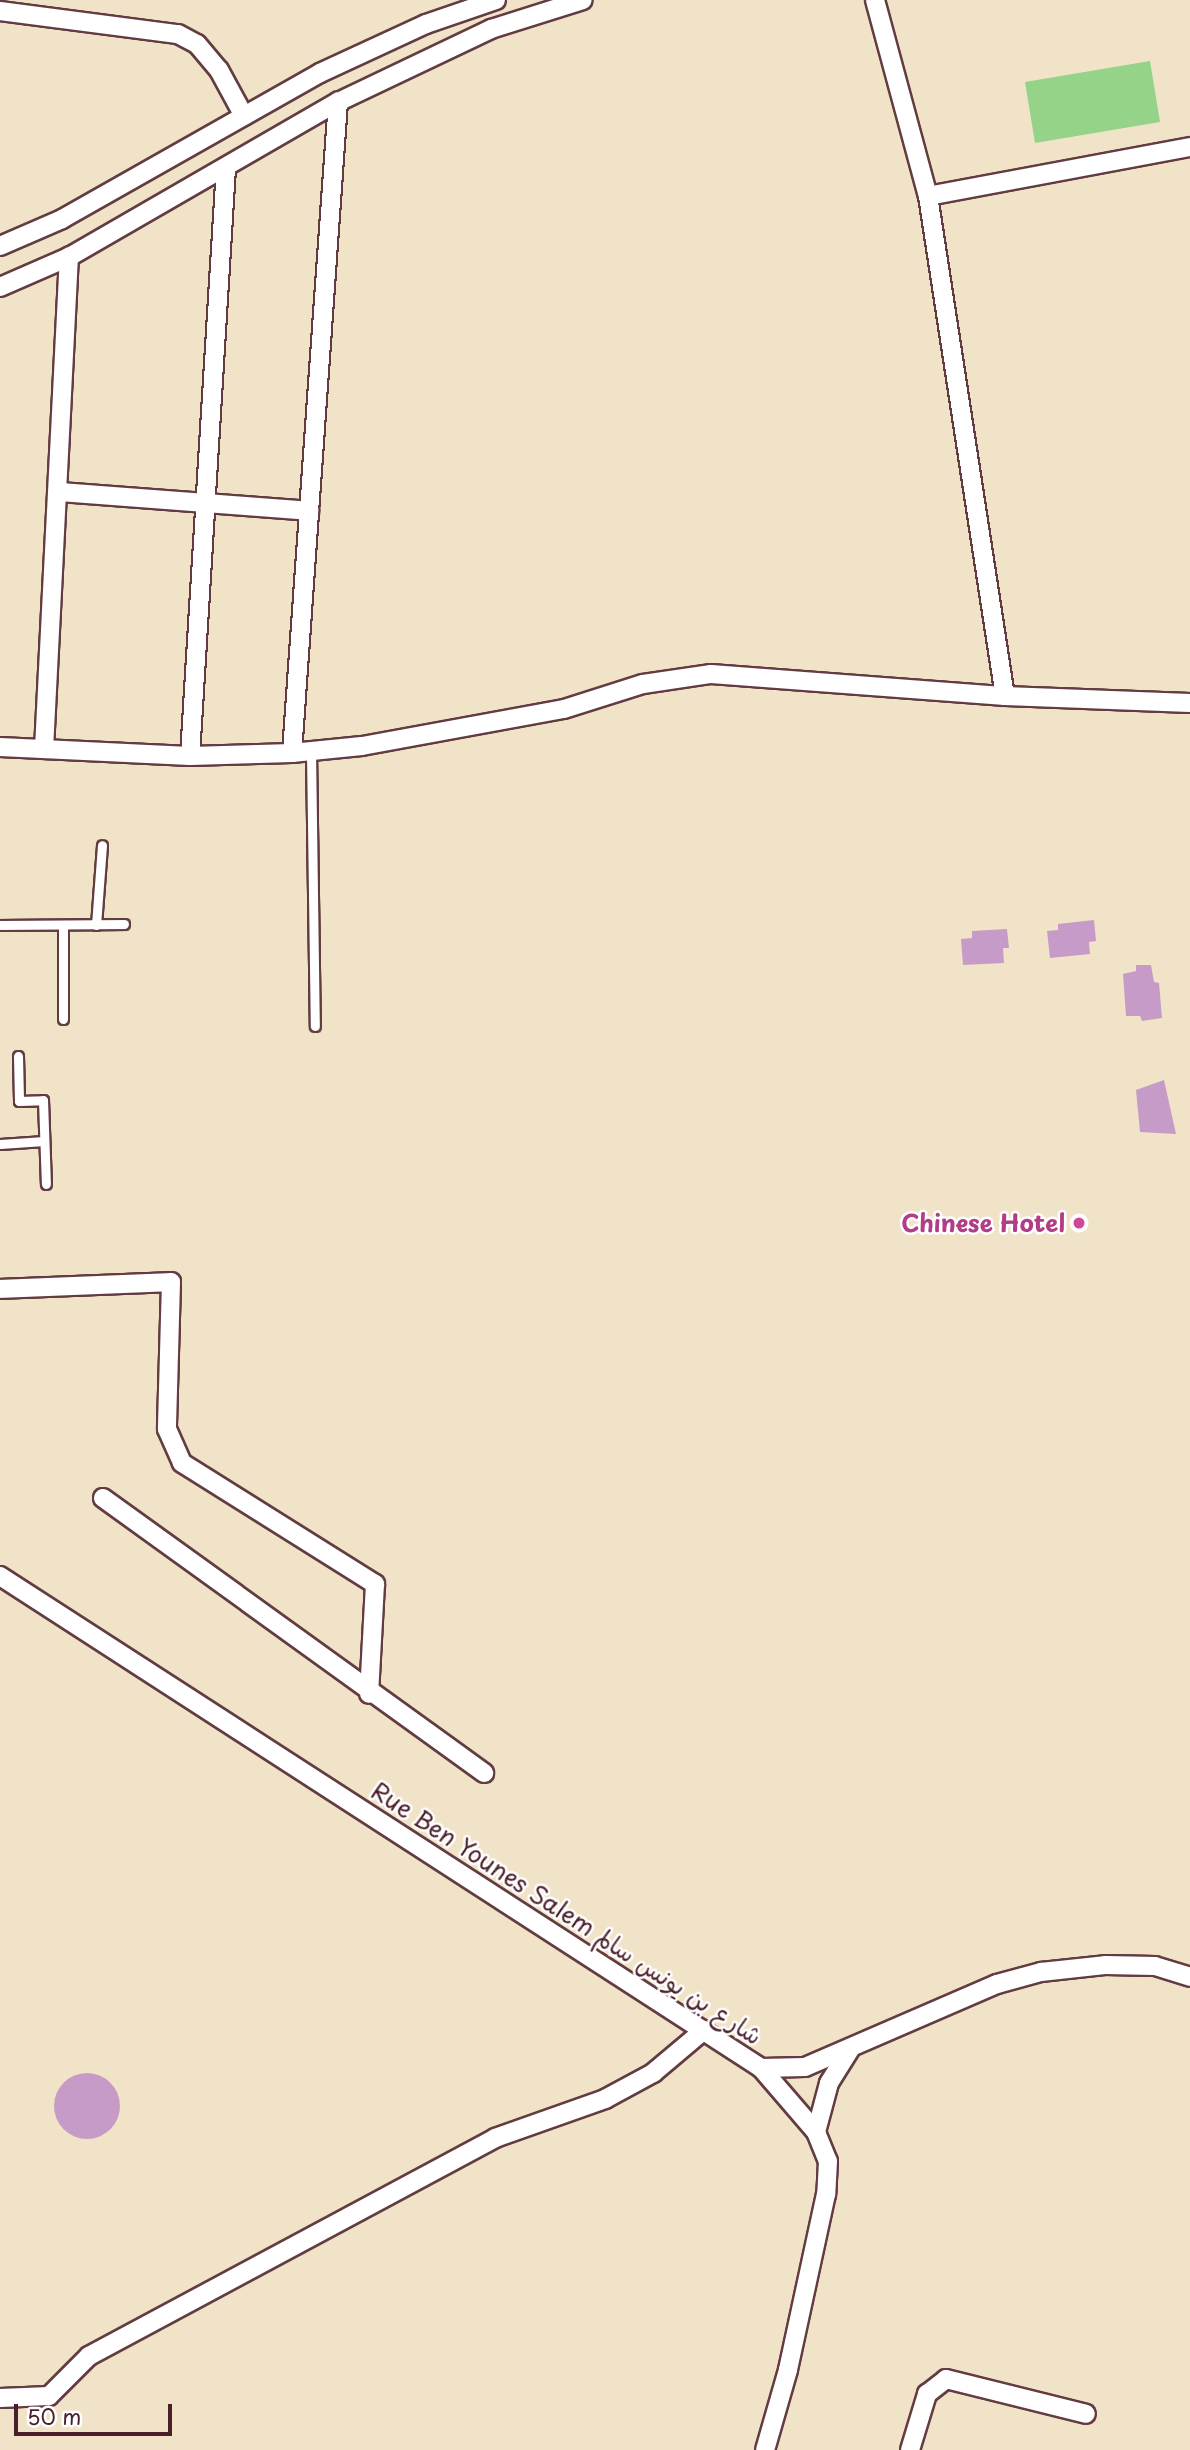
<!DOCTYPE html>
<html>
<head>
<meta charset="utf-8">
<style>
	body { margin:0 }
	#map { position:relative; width:1190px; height:2450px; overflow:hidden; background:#f1e3c7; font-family:"Playpen Sans","Playpen Sans Arabic",sans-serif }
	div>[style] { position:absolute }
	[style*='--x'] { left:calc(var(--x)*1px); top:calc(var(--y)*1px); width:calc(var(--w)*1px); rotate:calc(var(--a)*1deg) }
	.green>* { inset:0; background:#95d388 }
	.building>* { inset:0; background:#c79bc8 }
	.round { border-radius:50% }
	.roads { filter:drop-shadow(2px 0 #633c42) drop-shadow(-2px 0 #633c42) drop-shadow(0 2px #633c42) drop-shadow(0 -2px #633c42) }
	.lane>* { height:9px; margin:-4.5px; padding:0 4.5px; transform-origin:4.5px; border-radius:4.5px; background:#fff }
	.street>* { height:18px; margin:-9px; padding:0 9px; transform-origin:9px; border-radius:9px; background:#fff }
	.dots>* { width:19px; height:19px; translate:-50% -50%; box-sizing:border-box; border:4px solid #fff; border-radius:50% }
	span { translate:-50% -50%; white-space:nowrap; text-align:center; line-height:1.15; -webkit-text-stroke:5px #fff; paint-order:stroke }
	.hotel-label { font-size:24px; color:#b23c85; font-weight:700 }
	.right { translate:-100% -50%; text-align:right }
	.street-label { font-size:24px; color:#4a1f2b }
	.scale { position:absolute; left:14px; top:2404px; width:158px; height:32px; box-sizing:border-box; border:4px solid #4a1f2b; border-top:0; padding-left:9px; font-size:21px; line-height:24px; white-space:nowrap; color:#4a1f2b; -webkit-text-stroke:5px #fff; paint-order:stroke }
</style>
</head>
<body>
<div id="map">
	<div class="green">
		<div style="clip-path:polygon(1150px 61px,1160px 122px,1035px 143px,1025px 82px)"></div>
	</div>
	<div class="building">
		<div style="clip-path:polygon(1094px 920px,1096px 941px,1089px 942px,1090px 954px,1050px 958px,1047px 931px,1058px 930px,1058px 924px)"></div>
		<div style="clip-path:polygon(1007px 929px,1009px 948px,1003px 948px,1004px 963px,963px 965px,961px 939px,972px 938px,972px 931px)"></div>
		<div style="clip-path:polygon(1136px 965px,1151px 965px,1154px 982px,1159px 983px,1162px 1018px,1142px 1021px,1140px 1016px,1126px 1016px,1123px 974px,1136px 971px)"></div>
		<div style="clip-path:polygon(1164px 1080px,1176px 1134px,1140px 1132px,1136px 1090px)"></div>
		<div class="round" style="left:54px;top:2073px;width:66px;height:66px"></div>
	</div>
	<div class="roads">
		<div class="lane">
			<div style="--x:311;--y:751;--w:275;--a:89.2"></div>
			<div style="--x:0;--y:925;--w:124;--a:-0.5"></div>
			<div style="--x:63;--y:925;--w:94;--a:90"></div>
			<div style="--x:96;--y:925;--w:80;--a:-85.7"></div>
			<div style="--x:18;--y:1056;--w:45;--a:88.7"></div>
			<div style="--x:19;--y:1101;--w:24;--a:-2"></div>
			<div style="--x:43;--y:1100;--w:84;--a:88"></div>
			<div style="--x:0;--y:1144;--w:44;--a:-3.9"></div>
		</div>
		<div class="street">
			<div style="--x:875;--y:0;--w:203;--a:74.9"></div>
			<div style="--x:928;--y:196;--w:506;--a:81.25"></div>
			<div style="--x:0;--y:11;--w:179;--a:7.4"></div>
			<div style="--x:178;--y:34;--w:21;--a:28"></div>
			<div style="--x:197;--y:44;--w:34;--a:50"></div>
			<div style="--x:219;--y:70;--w:52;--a:61.5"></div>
			<div style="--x:928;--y:196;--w:267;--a:-10.6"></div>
			<div style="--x:0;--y:246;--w:68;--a:-23.5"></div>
			<div style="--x:62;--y:219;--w:296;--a:-29.5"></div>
			<div style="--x:320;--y:73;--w:117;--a:-24.8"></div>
			<div style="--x:426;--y:24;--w:74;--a:-18.9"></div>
			<div style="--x:0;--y:287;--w:75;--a:-23.5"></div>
			<div style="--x:69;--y:257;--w:310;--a:-30"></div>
			<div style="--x:338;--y:102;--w:170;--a:-25.5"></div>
			<div style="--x:491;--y:29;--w:96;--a:-17.5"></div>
			<div style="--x:59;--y:492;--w:251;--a:4.3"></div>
			<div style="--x:0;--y:747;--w:190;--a:2.7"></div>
			<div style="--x:190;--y:756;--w:102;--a:-1.7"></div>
			<div style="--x:292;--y:753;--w:70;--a:-5.7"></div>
			<div style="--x:362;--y:746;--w:205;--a:-10.4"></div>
			<div style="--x:564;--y:709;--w:83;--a:-17.6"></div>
			<div style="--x:643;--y:684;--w:69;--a:-8.4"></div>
			<div style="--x:711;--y:674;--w:295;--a:4.3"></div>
			<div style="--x:1005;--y:696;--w:185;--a:2.2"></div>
			<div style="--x:44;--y:749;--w:493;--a:-87.1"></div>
			<div style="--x:292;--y:753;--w:653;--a:-85.96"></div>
			<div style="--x:190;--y:756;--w:589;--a:-86.5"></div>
			<div style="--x:0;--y:1289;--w:171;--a:-2.3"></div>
			<div style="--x:171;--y:1282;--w:147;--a:91.6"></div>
			<div style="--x:167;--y:1429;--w:37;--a:66"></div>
			<div style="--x:182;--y:1463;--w:228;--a:32.1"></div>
			<div style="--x:375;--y:1584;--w:110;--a:93.1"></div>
			<div style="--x:103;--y:1498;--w:470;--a:35.8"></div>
			<div style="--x:0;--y:1576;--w:906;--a:32.88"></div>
			<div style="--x:761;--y:2068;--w:84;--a:49.3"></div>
			<div style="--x:816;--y:2132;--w:31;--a:68"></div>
			<div style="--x:828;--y:2161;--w:33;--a:93"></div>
			<div style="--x:826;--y:2194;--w:180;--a:102.2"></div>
			<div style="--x:788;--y:2370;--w:83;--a:106"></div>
			<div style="--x:761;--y:2068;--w:44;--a:-1.3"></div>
			<div style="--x:805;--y:2067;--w:209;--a:-23.4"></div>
			<div style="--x:997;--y:1984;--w:46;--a:-15.3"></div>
			<div style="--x:1041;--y:1972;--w:64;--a:-6.2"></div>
			<div style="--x:1105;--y:1965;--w:50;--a:1.1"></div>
			<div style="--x:1155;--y:1966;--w:37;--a:17"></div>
			<div style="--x:816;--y:2132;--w:51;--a:-75.1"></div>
			<div style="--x:829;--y:2083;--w:39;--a:-58"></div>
			<div style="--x:0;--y:2398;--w:49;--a:-2.3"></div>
			<div style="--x:49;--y:2396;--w:57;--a:-45"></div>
			<div style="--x:89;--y:2356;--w:461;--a:-28.2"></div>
			<div style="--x:495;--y:2138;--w:117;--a:-19.5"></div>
			<div style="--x:605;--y:2099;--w:55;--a:-28.4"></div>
			<div style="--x:653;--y:2073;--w:67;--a:-40.1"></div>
			<div style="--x:910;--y:2450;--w:59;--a:-73.1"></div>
			<div style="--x:927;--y:2394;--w:24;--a:-38"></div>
			<div style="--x:946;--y:2379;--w:144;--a:14"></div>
		</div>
	</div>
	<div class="dots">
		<div style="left:1079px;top:1223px;background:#d1479c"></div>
	</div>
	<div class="hotel-label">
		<span class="right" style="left:1065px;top:1223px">Chinese Hotel</span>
	</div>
	<div class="street-label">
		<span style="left:567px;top:1913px;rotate:33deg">Rue Ben Younes Salem شارع بن يونس سالم</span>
	</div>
	<div class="scale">50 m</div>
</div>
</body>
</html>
